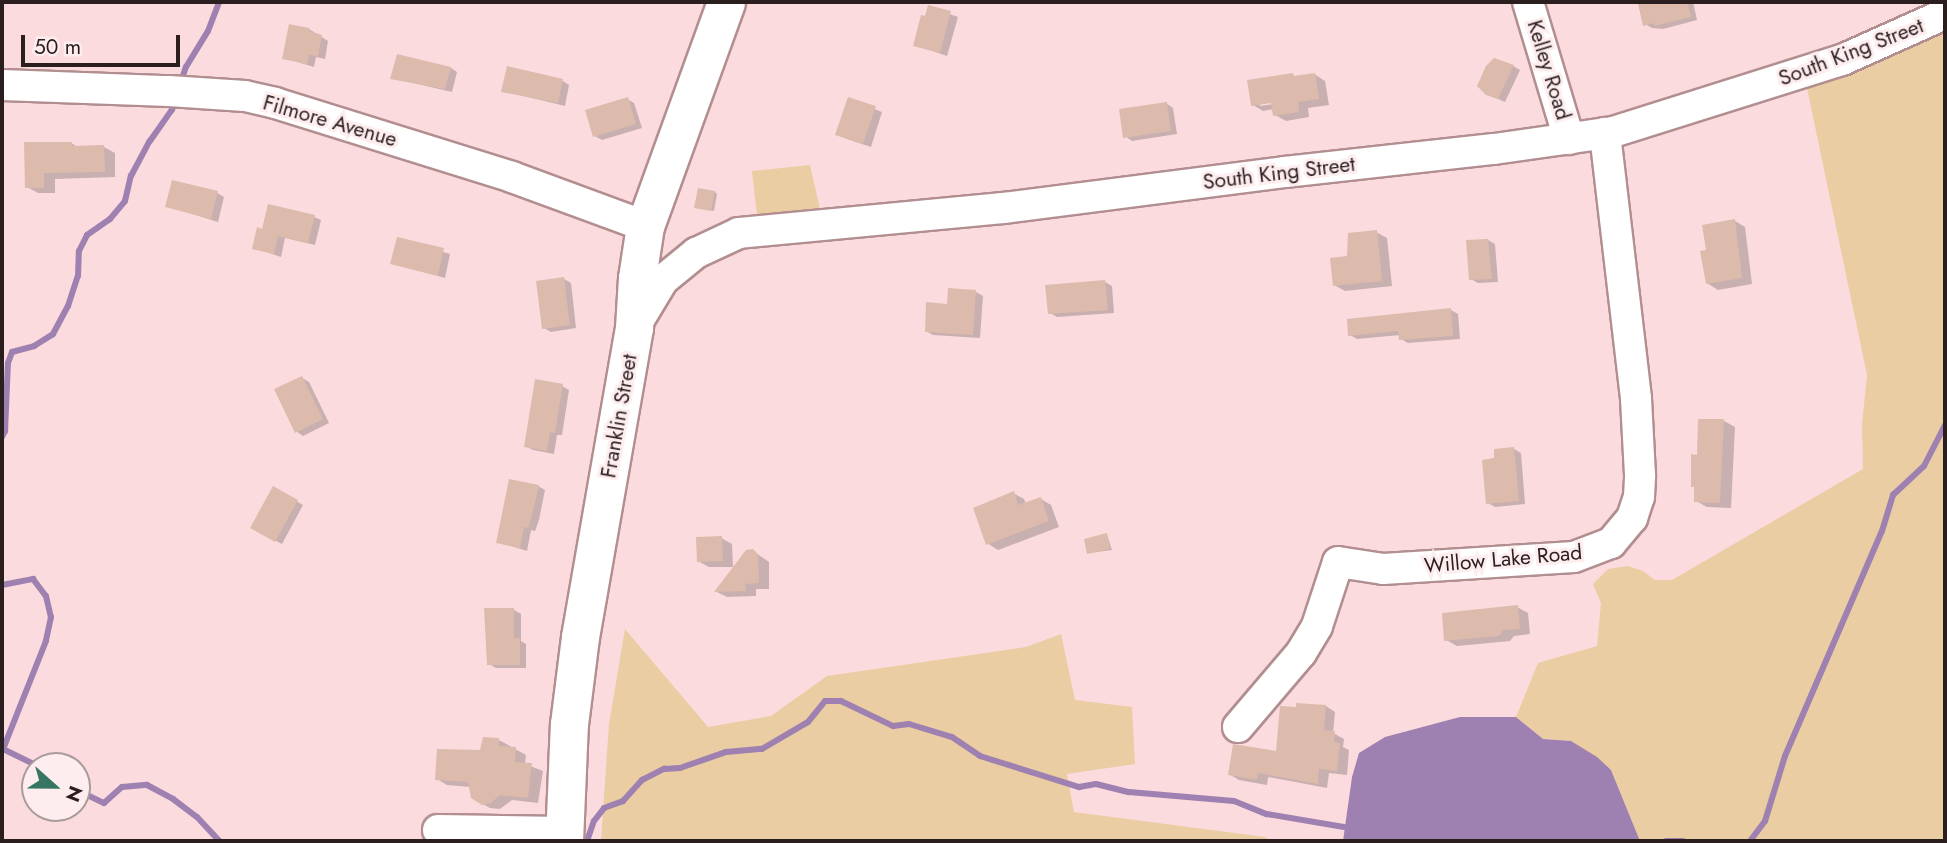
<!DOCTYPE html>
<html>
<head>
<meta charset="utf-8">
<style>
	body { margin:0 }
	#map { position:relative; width:1947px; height:843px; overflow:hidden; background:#fbdbdd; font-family:Jost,sans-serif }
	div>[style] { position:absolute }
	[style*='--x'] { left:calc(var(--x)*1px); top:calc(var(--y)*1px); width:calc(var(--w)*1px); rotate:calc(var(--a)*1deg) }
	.green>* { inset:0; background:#eacda2 }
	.water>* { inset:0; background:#9e80b1 }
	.shadow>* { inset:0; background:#0003 }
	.stream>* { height:6px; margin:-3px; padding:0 3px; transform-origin:3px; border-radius:3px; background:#9e80b1 }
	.building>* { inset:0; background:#dcbbac }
	.roads { filter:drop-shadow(2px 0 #b28e90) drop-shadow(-2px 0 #b28e90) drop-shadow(0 2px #b28e90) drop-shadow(0 -2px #b28e90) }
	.minor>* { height:30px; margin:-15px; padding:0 15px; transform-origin:15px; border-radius:15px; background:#fff }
	.major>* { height:37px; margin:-18.5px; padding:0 18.5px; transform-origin:18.5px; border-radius:18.5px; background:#fff }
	span { translate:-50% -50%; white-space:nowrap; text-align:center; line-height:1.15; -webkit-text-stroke:6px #fdedee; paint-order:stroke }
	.street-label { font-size:21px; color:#2b1e1e }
	.frame { position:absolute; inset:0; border:4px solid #2b1e1e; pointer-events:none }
	.north { position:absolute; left:21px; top:752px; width:70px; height:70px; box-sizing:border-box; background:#fdedee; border:2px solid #a99a9b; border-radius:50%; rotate:111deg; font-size:19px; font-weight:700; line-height:28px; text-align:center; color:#2b1e1e }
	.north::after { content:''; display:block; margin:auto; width:24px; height:32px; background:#377563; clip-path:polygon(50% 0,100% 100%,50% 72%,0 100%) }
	.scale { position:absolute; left:21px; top:35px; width:159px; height:32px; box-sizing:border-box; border:4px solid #2b1e1e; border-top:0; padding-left:9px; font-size:21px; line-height:24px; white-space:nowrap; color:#2b1e1e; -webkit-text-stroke:5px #fdedee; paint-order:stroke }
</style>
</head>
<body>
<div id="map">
	<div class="green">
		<div style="clip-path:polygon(1945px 24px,1945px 841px,1640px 841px,1611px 770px,1571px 741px,1543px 739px,1516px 717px,1538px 663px,1597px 646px,1601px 603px,1593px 584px,1608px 569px,1628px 566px,1643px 571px,1655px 580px,1672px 580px,1863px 469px,1862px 424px,1867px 375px,1807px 88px)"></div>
		<div style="clip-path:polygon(810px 165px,826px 236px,760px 242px,752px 171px)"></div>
		<div style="clip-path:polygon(625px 629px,708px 727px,771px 716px,827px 676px,1026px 647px,1061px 634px,1075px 700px,1132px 707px,1135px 764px,1067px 774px,1074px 812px,1265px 837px,1271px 841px,601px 841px,609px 724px)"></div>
	</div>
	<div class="water">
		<div style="clip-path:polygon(1460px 717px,1516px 717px,1543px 739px,1571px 741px,1597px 757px,1611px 770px,1640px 841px,1343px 841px,1352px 777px,1359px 753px,1385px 737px)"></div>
	</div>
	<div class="shadow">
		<div style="clip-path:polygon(1650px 2px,1693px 2px,1697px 20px,1663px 29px,1652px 28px,1645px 24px)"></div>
		<div style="clip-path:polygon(929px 7px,958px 17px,947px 56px,915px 45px)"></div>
		<div style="clip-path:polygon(309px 29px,328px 41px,325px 59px,316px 57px,314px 67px,284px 58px)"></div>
		<div style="clip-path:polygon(1513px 66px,1520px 70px,1505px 102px,1487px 94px)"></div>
		<div style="clip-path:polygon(451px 68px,457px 72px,452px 92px,392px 78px)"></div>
		<div style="clip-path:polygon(evenodd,1314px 74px,1325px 81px,1329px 105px,1308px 108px,1309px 117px,1286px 121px,1275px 115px,1274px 109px,1263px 111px,1253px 105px,1314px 74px,1260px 103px,1280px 103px,1260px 106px,1260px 103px)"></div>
		<div style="clip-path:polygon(563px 81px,569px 85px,565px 106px,503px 91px)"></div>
		<div style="clip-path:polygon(627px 99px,634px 103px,642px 128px,602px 140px,595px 136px)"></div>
		<div style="clip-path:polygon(849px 99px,882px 112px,871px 147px,844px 138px)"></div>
		<div style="clip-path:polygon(1166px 103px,1173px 108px,1177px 134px,1132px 141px,1125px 136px)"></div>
		<div style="clip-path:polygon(71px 143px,79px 148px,104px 147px,115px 153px,115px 177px,55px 179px,55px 193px,38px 193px,27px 187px)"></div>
		<div style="clip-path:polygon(715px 192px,717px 194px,714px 211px,696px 207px)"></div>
		<div style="clip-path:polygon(217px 193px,224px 197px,218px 222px,167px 206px)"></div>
		<div style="clip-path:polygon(314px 217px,321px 220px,315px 245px,285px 238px,281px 257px,254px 248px,263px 231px)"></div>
		<div style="clip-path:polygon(1735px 221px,1745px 227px,1752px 284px,1718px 290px,1707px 283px)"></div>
		<div style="clip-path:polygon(1376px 232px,1387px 238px,1392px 286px,1345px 291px,1334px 285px)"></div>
		<div style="clip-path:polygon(399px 239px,450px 254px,445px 278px,392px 263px)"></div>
		<div style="clip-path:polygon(1488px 240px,1495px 244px,1498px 282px,1478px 283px,1471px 279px)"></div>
		<div style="clip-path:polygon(564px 279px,571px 283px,576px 328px,551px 332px,544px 328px)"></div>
		<div style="clip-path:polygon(1105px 282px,1112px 286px,1114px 313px,1057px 317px,1050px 313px)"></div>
		<div style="clip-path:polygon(976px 292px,983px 296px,980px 338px,933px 335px,926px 331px,949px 306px)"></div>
		<div style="clip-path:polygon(1451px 310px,1458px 314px,1460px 339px,1408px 343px,1401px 339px,1400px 335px,1357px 339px,1350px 335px)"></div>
		<div style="clip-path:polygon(302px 378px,309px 382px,329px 423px,303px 436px,296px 431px)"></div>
		<div style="clip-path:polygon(562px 386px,569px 390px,562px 435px,557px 435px,554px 454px,533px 450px,526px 446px)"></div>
		<div style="clip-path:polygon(1724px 421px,1735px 427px,1731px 508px,1707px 507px,1696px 501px,1698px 457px)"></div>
		<div style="clip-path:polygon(1514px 449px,1521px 453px,1525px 504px,1495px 507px,1488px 503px,1496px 460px)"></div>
		<div style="clip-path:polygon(538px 486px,545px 490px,539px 520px,535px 531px,531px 530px,527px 551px,498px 542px)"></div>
		<div style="clip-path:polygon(274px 488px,303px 505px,282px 544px,252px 528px)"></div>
		<div style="clip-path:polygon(1013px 493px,1024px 499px,1026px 504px,1041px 499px,1051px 505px,1059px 527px,998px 550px,987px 543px)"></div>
		<div style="clip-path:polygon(1107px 535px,1112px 550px,1089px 553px)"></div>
		<div style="clip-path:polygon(721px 538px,732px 544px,733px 567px,709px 567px,698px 561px)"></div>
		<div style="clip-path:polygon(753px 551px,769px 562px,769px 589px,756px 589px,756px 596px,727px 597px,717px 592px)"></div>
		<div style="clip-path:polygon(1517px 607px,1528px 613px,1530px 634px,1514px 636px,1510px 641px,1457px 646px,1446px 640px)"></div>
		<div style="clip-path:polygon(514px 610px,521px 614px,521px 641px,526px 644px,526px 668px,496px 668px,489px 664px)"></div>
		<div style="clip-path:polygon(1326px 706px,1335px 712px,1333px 733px,1344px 739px,1343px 747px,1349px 750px,1347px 775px,1329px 773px,1327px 788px,1268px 777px,1267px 785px,1239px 780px,1229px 774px,1277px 753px,1298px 709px)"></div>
		<div style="clip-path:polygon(499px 740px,526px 755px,525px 764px,543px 771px,538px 803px,512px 800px,500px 809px,490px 808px,479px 802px,471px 787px,447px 785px,437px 779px)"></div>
	</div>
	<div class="stream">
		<div style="--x:180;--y:85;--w:19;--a:-72"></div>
		<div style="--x:186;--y:67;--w:42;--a:-58.6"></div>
		<div style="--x:208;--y:31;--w:31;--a:-69"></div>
		<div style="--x:2;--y:437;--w:7;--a:-63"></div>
		<div style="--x:5;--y:431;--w:68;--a:-87.5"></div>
		<div style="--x:8;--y:363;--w:12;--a:-70"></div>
		<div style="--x:12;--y:352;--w:23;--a:-15"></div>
		<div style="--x:34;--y:346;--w:22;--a:-32"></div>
		<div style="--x:53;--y:334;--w:32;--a:-62"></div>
		<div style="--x:68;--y:306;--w:32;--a:-72"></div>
		<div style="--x:78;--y:276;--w:25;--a:-88"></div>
		<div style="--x:79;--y:251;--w:18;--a:-63"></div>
		<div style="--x:87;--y:235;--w:28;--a:-35"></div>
		<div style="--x:110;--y:219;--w:23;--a:-50"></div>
		<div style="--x:125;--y:201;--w:26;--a:-77"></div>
		<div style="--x:131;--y:176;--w:40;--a:-62"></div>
		<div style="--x:150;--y:141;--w:38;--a:-55"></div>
		<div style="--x:172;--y:110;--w:12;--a:-70"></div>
		<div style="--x:2;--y:585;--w:32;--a:-11"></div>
		<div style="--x:33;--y:579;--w:21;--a:53"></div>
		<div style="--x:46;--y:596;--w:22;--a:77"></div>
		<div style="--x:51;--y:617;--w:25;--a:102"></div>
		<div style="--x:46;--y:641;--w:116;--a:111.7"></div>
		<div style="--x:3;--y:749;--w:39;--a:26"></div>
		<div style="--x:77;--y:790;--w:30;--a:26"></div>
		<div style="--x:104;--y:803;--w:24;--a:-42"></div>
		<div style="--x:122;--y:787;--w:25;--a:-5"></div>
		<div style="--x:147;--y:785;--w:30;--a:28"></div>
		<div style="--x:173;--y:799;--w:30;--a:37"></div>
		<div style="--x:197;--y:817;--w:33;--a:47"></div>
		<div style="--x:587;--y:841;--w:21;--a:-71"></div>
		<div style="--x:594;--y:821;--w:16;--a:-52"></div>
		<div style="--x:604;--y:808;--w:20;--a:-20"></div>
		<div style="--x:623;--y:801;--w:28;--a:-48"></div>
		<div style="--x:642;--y:780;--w:25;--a:-27"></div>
		<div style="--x:664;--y:769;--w:16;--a:-4"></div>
		<div style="--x:680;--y:768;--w:49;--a:-19.2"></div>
		<div style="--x:726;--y:752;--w:36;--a:-5"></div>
		<div style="--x:762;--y:749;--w:53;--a:-30.4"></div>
		<div style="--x:808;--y:722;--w:27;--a:-51"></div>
		<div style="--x:825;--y:701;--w:16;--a:0"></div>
		<div style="--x:841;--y:701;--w:58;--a:25.7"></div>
		<div style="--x:893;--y:726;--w:16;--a:-7"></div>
		<div style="--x:909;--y:724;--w:45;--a:16.8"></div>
		<div style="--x:952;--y:737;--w:34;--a:34"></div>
		<div style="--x:980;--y:756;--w:104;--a:17.4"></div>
		<div style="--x:1079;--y:787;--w:17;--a:-10"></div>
		<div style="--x:1096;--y:784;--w:34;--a:14"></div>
		<div style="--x:1129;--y:792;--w:105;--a:4.9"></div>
		<div style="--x:1234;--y:801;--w:35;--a:22"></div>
		<div style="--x:1267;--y:814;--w:84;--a:9.6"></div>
		<div style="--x:1666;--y:841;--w:17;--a:0"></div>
		<div style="--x:1750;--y:841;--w:25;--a:-53"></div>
		<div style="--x:1765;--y:821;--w:68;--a:-72.9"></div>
		<div style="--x:1785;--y:756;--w:245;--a:-66.7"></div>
		<div style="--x:1882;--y:531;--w:38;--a:-73"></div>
		<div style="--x:1893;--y:495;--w:42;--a:-43.1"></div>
		<div style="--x:1924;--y:466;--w:46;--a:-62.9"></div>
	</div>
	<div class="building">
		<div style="clip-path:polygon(1649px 2px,1687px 2px,1691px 17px,1654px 26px,1654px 23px,1643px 26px,1638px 4px)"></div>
		<div style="clip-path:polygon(928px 5px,951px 11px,940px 53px,913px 46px,921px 15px,925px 16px)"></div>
		<div style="clip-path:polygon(289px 24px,309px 28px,309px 31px,322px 35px,318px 56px,309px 55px,307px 64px,282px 59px)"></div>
		<div style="clip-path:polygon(397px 54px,451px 67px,445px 89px,390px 79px)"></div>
		<div style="clip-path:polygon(1494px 58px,1514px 65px,1498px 99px,1486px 95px,1477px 86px,1486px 66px)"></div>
		<div style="clip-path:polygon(507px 66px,563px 79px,558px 103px,501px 92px)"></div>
		<div style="clip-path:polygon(1293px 73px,1294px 76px,1315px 73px,1319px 99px,1298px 102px,1299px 112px,1273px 116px,1271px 103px,1251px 106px,1247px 80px)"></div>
		<div style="clip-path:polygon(628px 97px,636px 124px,593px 137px,585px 110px)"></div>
		<div style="clip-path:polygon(848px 97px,876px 106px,863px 144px,835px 135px)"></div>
		<div style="clip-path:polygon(1167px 102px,1171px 131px,1123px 138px,1119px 109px)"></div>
		<div style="clip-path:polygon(24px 142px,72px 142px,72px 146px,104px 145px,105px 172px,44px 173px,44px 188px,25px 188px)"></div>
		<div style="clip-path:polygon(172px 180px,218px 191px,211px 219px,165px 207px)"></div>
		<div style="clip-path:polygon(698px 188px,715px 191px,711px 211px,694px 208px)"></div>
		<div style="clip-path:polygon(268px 204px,315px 215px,308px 243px,278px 236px,274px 254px,252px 249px,257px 227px,262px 229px)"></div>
		<div style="clip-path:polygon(1735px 219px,1742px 278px,1706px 284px,1700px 251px,1706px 250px,1702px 225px)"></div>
		<div style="clip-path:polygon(1377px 230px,1382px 281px,1333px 286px,1330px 258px,1347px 256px,1348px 233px)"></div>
		<div style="clip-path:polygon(397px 237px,444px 248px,438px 276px,390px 264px)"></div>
		<div style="clip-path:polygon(1488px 239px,1492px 279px,1469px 280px,1466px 240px)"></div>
		<div style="clip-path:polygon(564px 277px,570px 325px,542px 329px,536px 281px)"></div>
		<div style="clip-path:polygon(1105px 280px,1108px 310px,1048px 314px,1045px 285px)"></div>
		<div style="clip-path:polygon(948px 288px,976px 290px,973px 335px,925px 332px,926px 302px,947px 304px)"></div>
		<div style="clip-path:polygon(1451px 308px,1453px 336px,1399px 340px,1398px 331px,1348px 336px,1347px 319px)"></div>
		<div style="clip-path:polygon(302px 376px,323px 419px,295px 433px,274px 389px)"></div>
		<div style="clip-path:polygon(535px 379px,563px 384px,555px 433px,550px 432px,547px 451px,524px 447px)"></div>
		<div style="clip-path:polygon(1698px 419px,1724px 419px,1720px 503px,1694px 502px,1694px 487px,1691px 487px,1691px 454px,1697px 455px)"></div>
		<div style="clip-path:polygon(1514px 447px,1519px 501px,1486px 504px,1482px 460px,1494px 458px,1494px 449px)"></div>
		<div style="clip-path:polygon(509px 479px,539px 485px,532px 515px,528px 528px,524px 527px,520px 548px,496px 543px)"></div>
		<div style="clip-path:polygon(273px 486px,298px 500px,275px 542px,250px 528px)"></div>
		<div style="clip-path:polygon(1014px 491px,1018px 505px,1041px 497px,1049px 521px,986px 545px,973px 508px)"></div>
		<div style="clip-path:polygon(1107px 533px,1110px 549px,1087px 554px,1084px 539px)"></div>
		<div style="clip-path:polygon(722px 536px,723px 561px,697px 562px,696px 537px)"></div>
		<div style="clip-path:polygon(753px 549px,758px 554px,759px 583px,745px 584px,746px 591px,714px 592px,746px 550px)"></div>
		<div style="clip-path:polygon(1518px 605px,1520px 629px,1503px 630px,1499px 636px,1444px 641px,1442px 613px)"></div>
		<div style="clip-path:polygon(484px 608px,514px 608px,514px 638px,520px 638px,520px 665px,487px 665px)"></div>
		<div style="clip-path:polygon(1296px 703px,1326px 705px,1324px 730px,1335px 731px,1334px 742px,1340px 743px,1337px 771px,1319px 769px,1318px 784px,1258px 773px,1257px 780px,1228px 775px,1233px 744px,1276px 751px,1280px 706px,1296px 707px)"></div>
		<div style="clip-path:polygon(483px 737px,499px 738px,499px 746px,516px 747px,515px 762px,532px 763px,528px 798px,500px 795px,491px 803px,482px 805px,471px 798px,468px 782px,435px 780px,437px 749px,480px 750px)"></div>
	</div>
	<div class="roads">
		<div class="minor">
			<div style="--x:1528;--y:2;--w:143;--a:73.3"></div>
			<div style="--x:2;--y:85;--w:167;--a:2.1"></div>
			<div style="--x:169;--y:91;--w:76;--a:3.8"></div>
			<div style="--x:245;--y:96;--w:31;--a:13"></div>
			<div style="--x:275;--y:103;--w:248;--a:17.3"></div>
			<div style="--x:512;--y:177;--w:142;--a:20.2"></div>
			<div style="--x:634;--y:328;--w:56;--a:-58.9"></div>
			<div style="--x:663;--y:280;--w:43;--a:-39.3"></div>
			<div style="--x:696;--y:253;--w:47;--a:-24.9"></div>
			<div style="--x:739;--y:233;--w:266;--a:-5.4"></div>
			<div style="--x:1004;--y:208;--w:283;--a:-7.3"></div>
			<div style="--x:1285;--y:172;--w:210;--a:-6.3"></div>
			<div style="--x:1494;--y:149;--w:120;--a:-8.1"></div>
			<div style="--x:1613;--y:132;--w:240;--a:-17.5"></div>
			<div style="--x:1842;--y:60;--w:113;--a:-24.1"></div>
			<div style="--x:1238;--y:727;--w:97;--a:-49.6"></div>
			<div style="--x:1301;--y:653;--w:31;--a:-59"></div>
			<div style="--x:1317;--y:626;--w:67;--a:-71.8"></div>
			<div style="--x:1338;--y:562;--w:46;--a:8.8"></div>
			<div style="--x:1383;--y:569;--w:191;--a:-3.6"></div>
			<div style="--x:1574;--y:557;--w:40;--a:-21"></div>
			<div style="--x:1611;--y:543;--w:33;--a:-50"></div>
			<div style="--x:1632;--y:518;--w:22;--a:-72"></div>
			<div style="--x:1639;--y:497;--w:22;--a:-87"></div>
			<div style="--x:1640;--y:475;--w:77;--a:-93"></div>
			<div style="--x:1636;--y:398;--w:267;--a:-96.7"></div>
			<div style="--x:438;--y:830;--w:126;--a:0.9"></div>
		</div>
		<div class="major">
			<div style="--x:564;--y:841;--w:117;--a:-87.6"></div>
			<div style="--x:569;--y:724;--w:88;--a:-82.8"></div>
			<div style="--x:580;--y:637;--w:314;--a:-80.1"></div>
			<div style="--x:634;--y:328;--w:50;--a:-86.6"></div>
			<div style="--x:637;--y:278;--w:53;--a:-81.3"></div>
			<div style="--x:645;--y:226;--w:238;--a:-70.1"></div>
		</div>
	</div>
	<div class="street-label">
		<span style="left:1851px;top:52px;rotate:-21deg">South King Street</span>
		<span style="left:1549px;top:70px;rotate:73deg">Kelley Road</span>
		<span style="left:330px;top:121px;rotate:16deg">Filmore Avenue</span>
		<span style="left:1279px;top:173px;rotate:-7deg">South King Street</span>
		<span style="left:619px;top:416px;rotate:-80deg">Franklin Street</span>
		<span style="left:1503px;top:559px;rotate:-5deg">Willow Lake Road</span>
	</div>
	<div class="frame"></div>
	<div class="north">N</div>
	<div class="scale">50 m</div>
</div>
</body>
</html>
